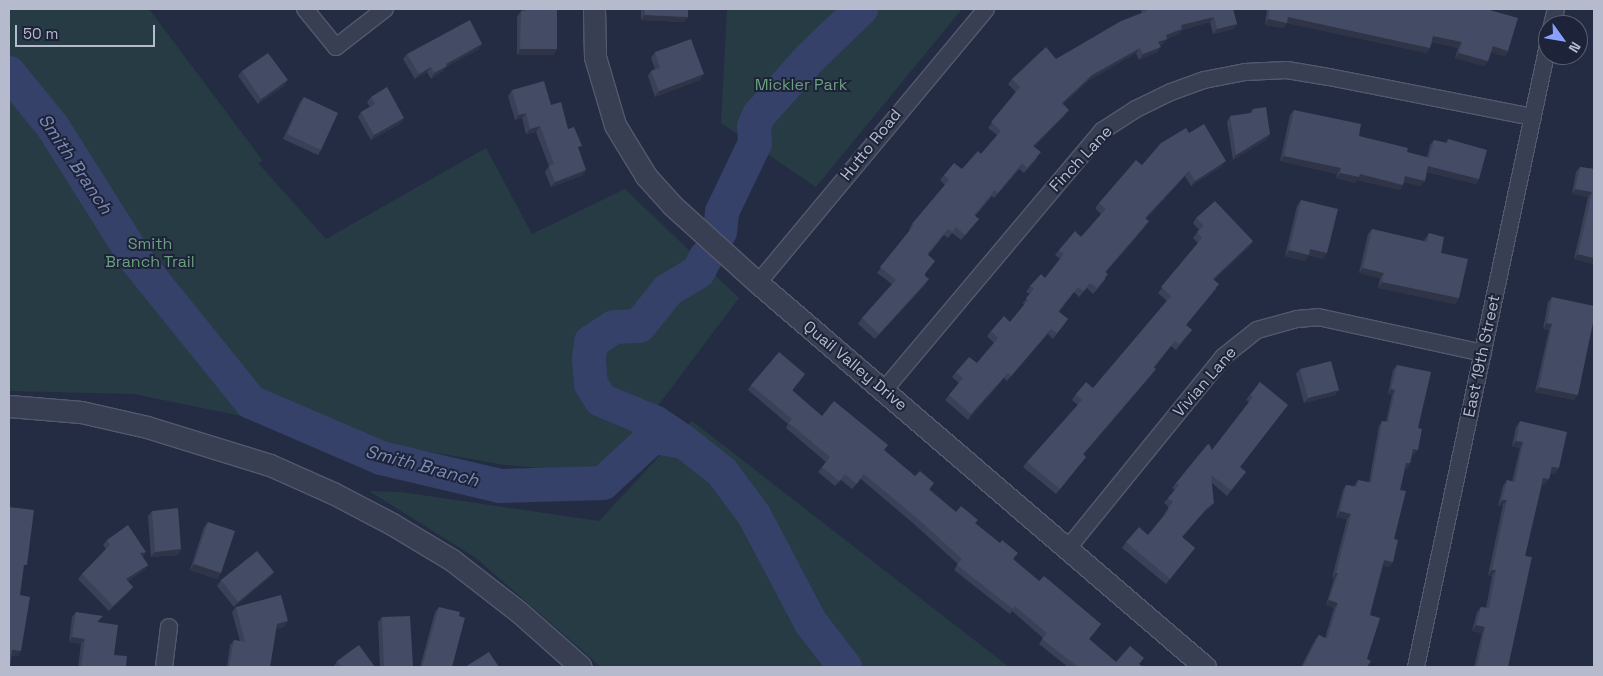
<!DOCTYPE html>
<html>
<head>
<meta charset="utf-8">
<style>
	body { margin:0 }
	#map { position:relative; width:1603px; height:676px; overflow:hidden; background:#242c43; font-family:"Space Grotesk",sans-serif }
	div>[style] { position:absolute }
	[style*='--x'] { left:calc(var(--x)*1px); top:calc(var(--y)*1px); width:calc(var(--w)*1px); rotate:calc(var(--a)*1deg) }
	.green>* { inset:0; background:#263b44 }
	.river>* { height:34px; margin:-17px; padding:0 17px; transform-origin:17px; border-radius:17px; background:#354169 }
	.roads { filter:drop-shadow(1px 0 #53596d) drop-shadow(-1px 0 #53596d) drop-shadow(0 1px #53596d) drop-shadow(0 -1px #53596d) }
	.minor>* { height:16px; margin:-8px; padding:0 8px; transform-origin:8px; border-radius:8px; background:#383f52 }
	.tertiary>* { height:21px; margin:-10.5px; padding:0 10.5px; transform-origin:10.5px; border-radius:10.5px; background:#383f52 }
	.wall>* { inset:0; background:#3a4057 }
	.shaded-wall>* { inset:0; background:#2f3447 }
	.building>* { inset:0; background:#434b65 }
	span { translate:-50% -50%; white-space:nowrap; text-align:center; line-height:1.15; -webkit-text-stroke:4px #1d2338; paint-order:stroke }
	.park-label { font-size:16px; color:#6b9f80 }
	.street-label { font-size:16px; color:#b5bacc }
	.water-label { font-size:18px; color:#7b8ab6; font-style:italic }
	.frame { position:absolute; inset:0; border:10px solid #b5bacc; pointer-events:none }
	.north { position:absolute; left:1538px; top:15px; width:50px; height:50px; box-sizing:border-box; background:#1d2338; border:1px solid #5a5f73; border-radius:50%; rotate:122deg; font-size:14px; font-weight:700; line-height:20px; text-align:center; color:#b5bacc }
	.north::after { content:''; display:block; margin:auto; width:18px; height:22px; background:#88a1ff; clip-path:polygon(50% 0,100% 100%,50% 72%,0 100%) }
	.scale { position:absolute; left:15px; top:25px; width:140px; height:22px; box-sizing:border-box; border:2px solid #b5bacc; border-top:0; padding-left:6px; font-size:15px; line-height:18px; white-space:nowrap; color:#b5bacc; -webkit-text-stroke:4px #1d2338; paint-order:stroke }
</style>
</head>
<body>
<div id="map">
	<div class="green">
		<div style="clip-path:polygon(9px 9px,149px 9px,263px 161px,258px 163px,326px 239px,486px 148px,532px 234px,625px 189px,739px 298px,611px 468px,576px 471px,505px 465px,329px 434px,134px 394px,9px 391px)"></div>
		<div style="clip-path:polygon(727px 9px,962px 9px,816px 187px,721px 123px)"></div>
		<div style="clip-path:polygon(692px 421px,1009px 667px,601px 667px,476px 558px,369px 491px,401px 492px,599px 521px)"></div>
	</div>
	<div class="river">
		<div style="--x:9;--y:73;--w:70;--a:50.8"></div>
		<div style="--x:53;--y:127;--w:160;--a:57.8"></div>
		<div style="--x:138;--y:262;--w:180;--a:51.1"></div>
		<div style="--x:251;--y:402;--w:142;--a:23.3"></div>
		<div style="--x:381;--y:458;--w:122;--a:13.2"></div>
		<div style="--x:500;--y:486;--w:103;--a:-1.7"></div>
		<div style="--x:603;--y:483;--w:68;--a:-42.6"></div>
		<div style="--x:653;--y:437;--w:31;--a:9"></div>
		<div style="--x:684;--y:442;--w:48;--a:38.3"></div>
		<div style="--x:722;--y:472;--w:54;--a:53.3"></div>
		<div style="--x:754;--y:515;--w:122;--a:62.2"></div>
		<div style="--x:811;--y:623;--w:56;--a:52.3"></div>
		<div style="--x:720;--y:232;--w:20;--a:-84"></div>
		<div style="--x:722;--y:212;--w:76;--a:-64.4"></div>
		<div style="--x:755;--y:143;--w:17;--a:-93"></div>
		<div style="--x:754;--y:126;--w:12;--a:-66"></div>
		<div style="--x:759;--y:115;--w:76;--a:-48.2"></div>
		<div style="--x:810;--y:58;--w:71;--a:-43.9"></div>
		<div style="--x:680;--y:439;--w:29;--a:-146"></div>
		<div style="--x:656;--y:423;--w:60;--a:-157.3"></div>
		<div style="--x:601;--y:400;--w:19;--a:-122"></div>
		<div style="--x:591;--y:384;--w:25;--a:-95"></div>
		<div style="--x:589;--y:359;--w:17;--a:-83"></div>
		<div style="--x:591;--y:342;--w:27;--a:-33"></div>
		<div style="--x:614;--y:327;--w:25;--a:-2"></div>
		<div style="--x:639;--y:326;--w:46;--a:-51.1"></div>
		<div style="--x:668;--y:290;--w:35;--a:-31"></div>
		<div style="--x:698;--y:272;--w:17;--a:-62"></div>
	</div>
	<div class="roads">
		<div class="minor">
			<div style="--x:305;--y:9;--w:49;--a:50.8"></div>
			<div style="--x:336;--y:47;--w:62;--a:-37.8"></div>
			<div style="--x:1552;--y:25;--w:16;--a:-76"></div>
			<div style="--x:758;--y:283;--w:356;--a:-50.2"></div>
			<div style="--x:884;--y:390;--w:339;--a:-49.9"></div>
			<div style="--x:1102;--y:131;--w:40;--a:-32.9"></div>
			<div style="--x:1136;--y:109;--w:39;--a:-26"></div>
			<div style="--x:1171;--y:92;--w:35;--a:-20"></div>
			<div style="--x:1204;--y:80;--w:42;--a:-11"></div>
			<div style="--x:1245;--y:72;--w:42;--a:-2.7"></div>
			<div style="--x:1287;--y:70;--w:43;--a:9.5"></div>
			<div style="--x:1329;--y:77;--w:208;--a:11.1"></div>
			<div style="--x:1068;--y:548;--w:246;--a:-50.9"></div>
			<div style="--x:1223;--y:357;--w:43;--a:-38.5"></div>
			<div style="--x:1257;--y:330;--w:41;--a:-15.4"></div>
			<div style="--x:1297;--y:319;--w:21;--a:-5"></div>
			<div style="--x:1318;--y:317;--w:169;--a:12.3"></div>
			<div style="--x:164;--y:667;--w:40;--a:-82.9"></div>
			<div style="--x:1416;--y:667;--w:636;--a:-78.02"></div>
		</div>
		<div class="tertiary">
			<div style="--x:594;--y:9;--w:48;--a:88.8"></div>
			<div style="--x:595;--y:57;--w:71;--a:73.6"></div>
			<div style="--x:615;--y:125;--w:60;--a:58.7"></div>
			<div style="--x:646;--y:176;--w:39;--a:48"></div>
			<div style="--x:672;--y:205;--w:116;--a:42.2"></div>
			<div style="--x:758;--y:283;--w:589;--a:40.66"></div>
			<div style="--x:9;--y:406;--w:72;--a:4.8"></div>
			<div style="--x:81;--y:412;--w:68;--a:12.8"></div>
			<div style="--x:147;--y:427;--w:129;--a:17.2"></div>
			<div style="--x:270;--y:465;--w:69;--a:24"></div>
			<div style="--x:333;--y:493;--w:67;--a:27.7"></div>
			<div style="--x:392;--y:524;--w:70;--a:31"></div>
			<div style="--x:452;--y:560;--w:86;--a:37.9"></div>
			<div style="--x:520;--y:613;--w:81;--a:41.5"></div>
		</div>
	</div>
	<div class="wall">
		<div style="clip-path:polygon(522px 9px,557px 9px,557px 49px,553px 55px,517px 55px,517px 17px,521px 11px,522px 11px)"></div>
		<div style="clip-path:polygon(641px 9px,688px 9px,688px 17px,684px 22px,641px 20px)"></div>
		<div style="clip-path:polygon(1142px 9px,1233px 9px,1237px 24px,1233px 29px,1213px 34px,1210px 22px,1182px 30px,1179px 34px,1167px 39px,1163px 44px,1160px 45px,1157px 52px,1139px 60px,1136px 53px,1088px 81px,1063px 104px,1065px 115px,1034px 147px,1037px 158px,1024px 173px,1019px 169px,994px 198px,992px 196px,975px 216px,979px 219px,961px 240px,952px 233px,948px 238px,944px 235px,928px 255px,925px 275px,926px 284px,875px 339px,858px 324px,862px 318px,892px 284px,877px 273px,910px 230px,909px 229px,912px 224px,945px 185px,940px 180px,944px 175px,962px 169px,981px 154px,997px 135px,988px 128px,1016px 92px,1008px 84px,1012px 79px,1056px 59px,1142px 13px,1141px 11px)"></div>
		<div style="clip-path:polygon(1266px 9px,1486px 9px,1508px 51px,1505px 56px,1491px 52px,1488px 61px,1484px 66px,1455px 58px,1458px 48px,1432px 42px,1427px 53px,1287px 23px,1283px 28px,1265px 25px,1267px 9px)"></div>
		<div style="clip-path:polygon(479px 49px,447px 66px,443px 71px,431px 79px,427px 72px,415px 79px,403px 59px,407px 54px)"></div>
		<div style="clip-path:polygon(655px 52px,700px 80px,655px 97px,648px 76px,651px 71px,655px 69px,651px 58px)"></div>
		<div style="clip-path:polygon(242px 71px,284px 86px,258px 104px,238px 76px)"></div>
		<div style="clip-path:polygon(512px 90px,551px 105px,568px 129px,579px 150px,583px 175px,551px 187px,545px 172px,549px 166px,536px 132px,526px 134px,522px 118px,515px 120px,508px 96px)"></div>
		<div style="clip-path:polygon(304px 97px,321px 150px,318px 155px,283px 139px,300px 102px)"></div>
		<div style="clip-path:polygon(371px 97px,401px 123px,371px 140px,358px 117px,361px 112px,370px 107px,367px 102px)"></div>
		<div style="clip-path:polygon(1253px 109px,1270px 134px,1267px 139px,1233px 160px,1227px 122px,1230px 116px,1250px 113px)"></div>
		<div style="clip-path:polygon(1294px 110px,1359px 136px,1407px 152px,1427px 157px,1430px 145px,1434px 140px,1446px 143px,1448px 139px,1479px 179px,1476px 184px,1427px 172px,1421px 186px,1404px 182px,1400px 190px,1357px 180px,1355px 183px,1336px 178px,1337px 174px,1280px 161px,1290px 115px)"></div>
		<div style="clip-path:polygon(1189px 133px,1222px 166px,1191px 186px,1185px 176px,1146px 219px,1145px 227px,1106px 272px,1105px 280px,1093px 294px,1087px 288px,1079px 297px,1074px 292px,1059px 312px,1068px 319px,1053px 339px,1048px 334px,1007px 381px,1004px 378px,968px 420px,945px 400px,959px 383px,952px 377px,956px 372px,977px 363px,994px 343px,987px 336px,991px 331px,1010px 322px,1024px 305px,1023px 303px,1030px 294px,1026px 292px,1030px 286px,1045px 278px,1060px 259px,1055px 255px,1059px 250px,1081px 237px,1101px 214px,1095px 208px,1099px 203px,1142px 165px)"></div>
		<div style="clip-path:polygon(1580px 167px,1594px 169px,1594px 264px,1574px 259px,1588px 197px,1572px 194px,1576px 172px)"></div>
		<div style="clip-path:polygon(1301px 200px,1327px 253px,1323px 259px,1309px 255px,1305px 261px,1285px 256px,1297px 206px)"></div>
		<div style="clip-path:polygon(1196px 218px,1253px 241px,1249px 247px,1214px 280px,1216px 289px,1186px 325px,1192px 330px,1176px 350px,1171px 346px,1154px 368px,1152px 374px,1083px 455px,1086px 457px,1056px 494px,1023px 467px,1027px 462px,1078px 405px,1072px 400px,1076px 394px,1093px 388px,1167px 301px,1158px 293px,1198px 243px,1193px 238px,1199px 230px,1193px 223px)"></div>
		<div style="clip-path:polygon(1372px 229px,1424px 241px,1425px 239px,1429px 233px,1441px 253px,1459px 298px,1455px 304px,1378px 288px,1380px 278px,1359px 273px,1368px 234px)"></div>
		<div style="clip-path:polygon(1552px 297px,1578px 395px,1574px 400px,1535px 392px,1549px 330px,1543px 329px,1548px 302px)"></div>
		<div style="clip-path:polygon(1397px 365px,1418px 428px,1414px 455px,1412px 455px,1410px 463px,1407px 469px,1405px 468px,1400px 490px,1394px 539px,1393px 562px,1389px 567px,1383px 565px,1370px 615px,1367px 659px,1367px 667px,1301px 667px,1315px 640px,1319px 635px,1325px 638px,1334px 608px,1326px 605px,1334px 579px,1332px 578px,1347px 519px,1336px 517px,1343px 490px,1346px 485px,1354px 486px,1358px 480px,1369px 482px,1379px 426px,1382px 421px,1386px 422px,1392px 395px,1388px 394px,1393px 370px)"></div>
		<div style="clip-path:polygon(1300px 369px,1339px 390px,1335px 395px,1304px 403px,1296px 374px)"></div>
		<div style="clip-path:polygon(805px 374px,792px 391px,822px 416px,885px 451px,956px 512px,975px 523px,1013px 559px,1039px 581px,1101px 624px,1089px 639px,1116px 662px,1140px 665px,1143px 667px,1068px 667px,1039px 644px,1043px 638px,1012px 611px,1010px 614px,954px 570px,958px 564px,914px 524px,861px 479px,852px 489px,841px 480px,835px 486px,818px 472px,826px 462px,786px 428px,788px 424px,748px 390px,751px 385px)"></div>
		<div style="clip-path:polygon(1260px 382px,1240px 467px,1246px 472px,1227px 496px,1212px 483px,1210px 508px,1203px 513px,1182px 537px,1195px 548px,1166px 584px,1122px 548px,1126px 542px,1148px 535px,1165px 514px,1164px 514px,1169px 507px,1164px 503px,1175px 490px,1172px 488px,1176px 483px,1212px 450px,1249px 402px,1246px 400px)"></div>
		<div style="clip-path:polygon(1520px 421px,1555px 474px,1551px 473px,1549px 479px,1545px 484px,1542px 484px,1525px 556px,1508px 667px,1474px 667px,1482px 633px,1472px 631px,1477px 612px,1481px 607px,1486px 608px,1492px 576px,1488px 575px,1503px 505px,1498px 506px,1503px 486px,1507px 480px,1512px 482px,1520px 448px,1512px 446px,1516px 427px)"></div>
		<div style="clip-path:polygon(152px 511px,181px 549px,178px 555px,151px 557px,148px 516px)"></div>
		<div style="clip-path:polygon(208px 522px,221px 573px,217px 579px,190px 570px,204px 527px)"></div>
		<div style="clip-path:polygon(107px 540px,146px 552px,143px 557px,148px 565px,144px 570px,128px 581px,133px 587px,129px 592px,109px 611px,78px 579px,82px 574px,106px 549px,103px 545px)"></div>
		<div style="clip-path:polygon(274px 572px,270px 577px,234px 607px,217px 586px,221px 580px)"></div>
		<div style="clip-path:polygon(236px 607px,284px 627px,276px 629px,270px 667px,227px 667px,230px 645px,234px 640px,240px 641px,232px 612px)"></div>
		<div style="clip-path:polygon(439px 607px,452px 667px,420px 667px,435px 612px)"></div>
		<div style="clip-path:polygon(76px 612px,99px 622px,114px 655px,126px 667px,78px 667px,81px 644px,69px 642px,72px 617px)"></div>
		<div style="clip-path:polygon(382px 617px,412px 667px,380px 667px,378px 622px)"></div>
		<div style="clip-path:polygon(337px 661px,375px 667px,334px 667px,334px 666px)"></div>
	</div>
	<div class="shaded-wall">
		<div style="clip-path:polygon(645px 15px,688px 17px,684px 22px,641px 20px)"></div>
		<div style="clip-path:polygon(1214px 17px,1210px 22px,1182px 30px,1179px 34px,1167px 39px,1163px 44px,1155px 48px,1158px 42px,1166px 35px,1181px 25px)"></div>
		<div style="clip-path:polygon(1288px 17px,1430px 48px,1427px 53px,1287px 23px,1283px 28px,1265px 25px,1268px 19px)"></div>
		<div style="clip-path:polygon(1237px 24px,1233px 29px,1213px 34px,1217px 29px)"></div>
		<div style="clip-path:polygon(1433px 36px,1462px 42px,1458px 48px,1429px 41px)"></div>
		<div style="clip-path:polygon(482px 44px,479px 49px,447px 66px,443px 71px,431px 79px,434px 73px,446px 64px)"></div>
		<div style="clip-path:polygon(1493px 46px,1508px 51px,1505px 56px,1489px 51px)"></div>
		<div style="clip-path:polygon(1161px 47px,1157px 52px,1139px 60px,1143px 54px)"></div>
		<div style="clip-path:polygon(1140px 48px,1136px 53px,1088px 81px,1059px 108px,1062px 103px,1092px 75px)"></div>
		<div style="clip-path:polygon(520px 49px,557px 49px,553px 55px,517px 55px)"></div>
		<div style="clip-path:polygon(1459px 53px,1488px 61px,1484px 66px,1455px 58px)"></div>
		<div style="clip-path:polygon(431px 67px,427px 72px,415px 79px,419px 74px)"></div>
		<div style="clip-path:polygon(704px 74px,700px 80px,655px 97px,659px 91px)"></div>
		<div style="clip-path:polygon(288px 80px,284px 86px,258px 104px,261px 99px)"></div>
		<div style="clip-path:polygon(1069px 110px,1065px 115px,1030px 151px,1033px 146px)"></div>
		<div style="clip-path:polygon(526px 113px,522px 118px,515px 120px,519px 115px)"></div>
		<div style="clip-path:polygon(404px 118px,401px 123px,371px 140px,374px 135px)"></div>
		<div style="clip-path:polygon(540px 126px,536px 132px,526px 134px,530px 129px)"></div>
		<div style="clip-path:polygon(1270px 134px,1267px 139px,1233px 160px,1236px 155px)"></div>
		<div style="clip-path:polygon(1284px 156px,1341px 168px,1337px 174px,1280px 161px)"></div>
		<div style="clip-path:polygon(1226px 161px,1222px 166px,1191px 186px,1195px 181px)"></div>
		<div style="clip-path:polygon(1428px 166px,1479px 179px,1476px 184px,1424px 171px)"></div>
		<div style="clip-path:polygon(586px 170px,583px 175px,551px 187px,555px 182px)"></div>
		<div style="clip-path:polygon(1189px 171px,1185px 176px,1142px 223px,1145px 218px)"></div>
		<div style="clip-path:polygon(1340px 173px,1360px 174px,1403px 185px,1400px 190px,1357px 180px,1355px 183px,1336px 178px)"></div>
		<div style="clip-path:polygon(1405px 176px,1425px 181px,1421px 186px,1402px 182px)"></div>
		<div style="clip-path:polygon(1575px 189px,1592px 192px,1588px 197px,1572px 194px)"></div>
		<div style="clip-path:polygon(1149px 221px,1145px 227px,1101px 277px,1105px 272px)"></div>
		<div style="clip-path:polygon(1253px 241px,1249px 247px,1210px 284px,1213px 279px)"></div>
		<div style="clip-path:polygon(1310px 249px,1327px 253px,1323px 259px,1306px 255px)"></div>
		<div style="clip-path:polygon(1289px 250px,1309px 255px,1305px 261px,1285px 256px)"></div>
		<div style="clip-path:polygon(1578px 254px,1594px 258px,1594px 264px,1574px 259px)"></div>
		<div style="clip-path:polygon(1363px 268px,1384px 273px,1380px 278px,1359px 273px)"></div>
		<div style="clip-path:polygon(929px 279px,926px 284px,875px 339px,879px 334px)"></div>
		<div style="clip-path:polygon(1382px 282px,1459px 298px,1455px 304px,1378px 288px)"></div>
		<div style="clip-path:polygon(1547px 323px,1552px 324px,1549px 330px,1543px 329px)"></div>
		<div style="clip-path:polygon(1051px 329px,1048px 334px,1007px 381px,1011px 376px)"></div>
		<div style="clip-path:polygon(1156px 369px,1152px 374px,1079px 460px,1083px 454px)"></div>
		<div style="clip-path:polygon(1008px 373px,1004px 378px,968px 420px,971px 414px)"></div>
		<div style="clip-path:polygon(1539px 387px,1578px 395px,1574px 400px,1535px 392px)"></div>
		<div style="clip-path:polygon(1391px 389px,1395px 390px,1392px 395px,1388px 394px)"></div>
		<div style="clip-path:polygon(1339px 390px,1335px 395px,1304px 403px,1308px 398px)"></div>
		<div style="clip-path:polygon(1516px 441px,1523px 442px,1520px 448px,1512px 446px)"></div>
		<div style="clip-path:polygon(1413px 449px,1418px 450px,1414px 455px,1410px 454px)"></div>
		<div style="clip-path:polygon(1406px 463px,1410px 463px,1407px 469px,1403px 468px)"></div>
		<div style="clip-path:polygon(1552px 467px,1559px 468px,1555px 474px,1548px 472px)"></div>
		<div style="clip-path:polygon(1543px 478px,1549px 479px,1545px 484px,1540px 483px)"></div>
		<div style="clip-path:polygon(1502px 500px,1507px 500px,1503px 505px,1498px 506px)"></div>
		<div style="clip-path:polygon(1214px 503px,1210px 508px,1203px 513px,1178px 542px,1207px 508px)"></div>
		<div style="clip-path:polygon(1340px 511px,1351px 514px,1347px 519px,1336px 517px)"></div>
		<div style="clip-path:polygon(181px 549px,178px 555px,151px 557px,155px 552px)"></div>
		<div style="clip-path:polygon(146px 552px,142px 558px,140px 553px)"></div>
		<div style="clip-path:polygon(1384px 560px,1393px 562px,1389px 567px,1380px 565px)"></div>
		<div style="clip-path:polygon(194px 564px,221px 573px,217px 579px,190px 570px)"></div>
		<div style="clip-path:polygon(148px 565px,144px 570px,122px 585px,126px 579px)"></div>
		<div style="clip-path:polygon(1492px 570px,1496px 570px,1492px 576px,1488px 575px)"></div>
		<div style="clip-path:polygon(274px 572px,270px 577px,234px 607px,238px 602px)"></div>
		<div style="clip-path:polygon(1336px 573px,1338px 573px,1334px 579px,1332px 578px)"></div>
		<div style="clip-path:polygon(133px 587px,129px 592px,109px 611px,113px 606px)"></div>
		<div style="clip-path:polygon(1329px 600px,1338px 603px,1334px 608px,1326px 605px)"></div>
		<div style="clip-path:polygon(288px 621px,284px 627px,273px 630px,277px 624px)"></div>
		<div style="clip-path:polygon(1476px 625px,1485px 627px,1482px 633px,1472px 631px)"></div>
		<div style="clip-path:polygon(72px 637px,85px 639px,81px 644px,69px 642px)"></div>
		<div style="clip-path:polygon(12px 650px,21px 651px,17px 657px,9px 655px)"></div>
	</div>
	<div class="building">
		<div style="clip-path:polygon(526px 9px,557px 9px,557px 49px,520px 49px,521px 11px,526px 11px)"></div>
		<div style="clip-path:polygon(645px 9px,688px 9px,688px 17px,645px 15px)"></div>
		<div style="clip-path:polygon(1146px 9px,1233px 9px,1237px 24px,1217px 29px,1214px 17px,1181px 25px,1182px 29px,1166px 35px,1167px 39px,1158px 42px,1161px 47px,1143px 54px,1140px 48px,1092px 75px,1062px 103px,1069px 110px,1033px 146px,1041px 152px,1027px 168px,1022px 163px,998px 193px,995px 190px,974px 215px,979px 219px,965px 235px,956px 227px,952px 232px,948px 229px,927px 254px,935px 261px,924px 275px,929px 279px,879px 334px,862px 318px,896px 280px,880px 267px,914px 225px,912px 224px,949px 180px,944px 175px,954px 163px,962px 169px,978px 151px,981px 154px,1001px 131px,991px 122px,1020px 87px,1012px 79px,1046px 47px,1056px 59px,1121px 21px,1147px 11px)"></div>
		<div style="clip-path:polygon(1270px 9px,1486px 9px,1518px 18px,1508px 51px,1493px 46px,1488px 61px,1459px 53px,1462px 42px,1433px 36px,1430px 48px,1288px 17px,1287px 23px,1268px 19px)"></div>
		<div style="clip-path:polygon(470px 20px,482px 44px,446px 64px,447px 66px,434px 73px,431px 67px,419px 74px,407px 54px)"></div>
		<div style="clip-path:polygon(691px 39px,704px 74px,659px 91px,651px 71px,660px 68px,655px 52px)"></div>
		<div style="clip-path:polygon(268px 53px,288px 80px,261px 99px,242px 71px)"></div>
		<div style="clip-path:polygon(544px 81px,551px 105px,561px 102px,568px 129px,574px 127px,582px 146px,578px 147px,586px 170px,555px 182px,549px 166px,554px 164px,540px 126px,530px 129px,526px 113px,519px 115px,512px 90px)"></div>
		<div style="clip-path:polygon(387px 87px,404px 118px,374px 135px,361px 112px,375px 104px,371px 97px)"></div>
		<div style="clip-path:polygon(304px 97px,338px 113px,321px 150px,287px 134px)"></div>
		<div style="clip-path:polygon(1266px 107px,1270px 134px,1236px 155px,1230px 116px,1252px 113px,1253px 109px)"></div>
		<div style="clip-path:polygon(1294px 110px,1361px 124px,1359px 136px,1408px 148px,1407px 152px,1429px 158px,1434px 140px,1447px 143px,1448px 139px,1487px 150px,1479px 179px,1428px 166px,1425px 181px,1405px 176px,1403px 185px,1360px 174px,1359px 177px,1340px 173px,1341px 168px,1284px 156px)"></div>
		<div style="clip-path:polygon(1204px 124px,1226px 161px,1195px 181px,1189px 171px,1145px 218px,1149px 221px,1105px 272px,1108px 274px,1097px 288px,1090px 283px,1083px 291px,1078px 287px,1058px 311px,1068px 319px,1057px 333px,1051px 329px,1011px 376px,1008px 373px,971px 414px,949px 395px,963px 378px,956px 372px,969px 357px,977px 363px,998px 338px,991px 331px,1004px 316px,1010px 322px,1028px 300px,1026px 298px,1034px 289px,1030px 286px,1041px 274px,1045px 278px,1064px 254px,1059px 250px,1075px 231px,1081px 237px,1106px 209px,1099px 203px,1136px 160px,1142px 165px,1161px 143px,1186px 128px,1189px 133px)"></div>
		<div style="clip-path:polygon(1580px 167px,1594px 169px,1594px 258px,1578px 254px,1592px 192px,1575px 189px)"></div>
		<div style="clip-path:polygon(1301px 200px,1338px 209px,1327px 253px,1310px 249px,1309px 255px,1289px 250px)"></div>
		<div style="clip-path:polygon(1215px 201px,1253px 241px,1213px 279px,1219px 284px,1186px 325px,1192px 330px,1179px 344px,1175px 341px,1153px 367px,1156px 369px,1083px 454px,1086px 457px,1060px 489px,1027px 462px,1082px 400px,1076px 394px,1086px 382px,1093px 388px,1171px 296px,1161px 287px,1202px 238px,1197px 232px,1204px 226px,1196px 218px)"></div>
		<div style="clip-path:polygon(1372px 229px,1427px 242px,1429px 233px,1444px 237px,1441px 253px,1468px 259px,1459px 298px,1382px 282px,1384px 273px,1363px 268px)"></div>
		<div style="clip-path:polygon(1552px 297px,1594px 306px,1594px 318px,1578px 395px,1539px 387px,1552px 324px,1547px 323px)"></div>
		<div style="clip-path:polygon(779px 352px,805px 374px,792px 390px,822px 416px,834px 401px,888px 445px,884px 450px,915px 476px,920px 471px,934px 483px,929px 490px,956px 512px,961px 506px,978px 520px,975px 523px,1000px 543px,1002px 540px,1018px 553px,1013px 559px,1039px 581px,1044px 576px,1101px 624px,1089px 639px,1116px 662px,1130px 646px,1144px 658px,1139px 664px,1143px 667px,1078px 667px,1042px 639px,1047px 633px,1015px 606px,1013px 609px,957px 565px,962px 559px,918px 519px,864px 474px,856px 484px,845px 474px,839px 481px,822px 467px,830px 457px,789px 423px,792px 419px,751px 385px)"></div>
		<div style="clip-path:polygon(1331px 361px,1339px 390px,1308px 398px,1300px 369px)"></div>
		<div style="clip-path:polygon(1397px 365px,1431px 372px,1418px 428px,1422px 429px,1418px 450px,1413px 449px,1410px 463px,1406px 463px,1400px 490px,1406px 491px,1394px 539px,1398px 540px,1393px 562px,1384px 560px,1371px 609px,1370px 615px,1380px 618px,1367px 659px,1371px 661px,1367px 667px,1303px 667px,1319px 635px,1327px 639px,1338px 603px,1329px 600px,1338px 573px,1336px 573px,1351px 514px,1340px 511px,1346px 485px,1357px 487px,1358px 480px,1371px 483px,1382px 421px,1388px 422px,1395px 390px,1391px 389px)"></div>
		<div style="clip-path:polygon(1260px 382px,1288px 405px,1240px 467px,1246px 472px,1231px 490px,1211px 475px,1214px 503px,1207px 508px,1182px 537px,1195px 548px,1170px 579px,1126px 542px,1139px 527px,1148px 535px,1169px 510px,1168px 508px,1173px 502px,1168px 498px,1179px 485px,1176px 483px,1207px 445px,1209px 444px,1212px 450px,1253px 397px,1250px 395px)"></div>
		<div style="clip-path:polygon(1520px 421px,1567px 432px,1559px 468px,1552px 467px,1549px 479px,1543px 478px,1525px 556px,1532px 557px,1508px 667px,1477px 667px,1485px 627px,1476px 625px,1481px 607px,1489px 608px,1496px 570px,1492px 570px,1507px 500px,1502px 500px,1507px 480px,1515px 482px,1523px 442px,1516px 441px)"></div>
		<div style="clip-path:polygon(9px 507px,34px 510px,27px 565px,24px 565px,20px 595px,30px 597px,21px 651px,12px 650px,10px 667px,9px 667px)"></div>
		<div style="clip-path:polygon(178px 508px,181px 549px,155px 552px,152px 511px)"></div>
		<div style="clip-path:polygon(208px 522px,235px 531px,221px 573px,194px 564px)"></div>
		<div style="clip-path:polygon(128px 525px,146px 552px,140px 553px,148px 565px,126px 579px,133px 587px,113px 606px,82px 574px,110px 545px,107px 540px)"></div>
		<div style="clip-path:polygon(257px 551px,274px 572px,238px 602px,221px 580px)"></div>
		<div style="clip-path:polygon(281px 595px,288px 621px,277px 624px,270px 667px,229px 667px,234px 640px,245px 642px,236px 607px)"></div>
		<div style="clip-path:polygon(439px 607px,460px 612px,459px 616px,465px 618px,452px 667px,422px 667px)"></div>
		<div style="clip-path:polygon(76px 612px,103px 616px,97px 622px,118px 625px,114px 655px,127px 656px,126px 667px,81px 667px,85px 639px,72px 637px)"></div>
		<div style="clip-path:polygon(410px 616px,413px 666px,384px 667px,382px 617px)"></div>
		<div style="clip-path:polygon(359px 645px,375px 667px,342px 667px,337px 661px)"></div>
		<div style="clip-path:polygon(489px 652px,499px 667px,465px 667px)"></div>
	</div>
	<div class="park-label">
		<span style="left:801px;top:85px">Mickler Park</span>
		<span style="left:150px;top:253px">Smith<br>Branch Trail</span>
	</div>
	<div class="street-label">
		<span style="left:871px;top:145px;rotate:-51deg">Hutto Road</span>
		<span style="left:1081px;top:159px;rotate:-47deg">Finch Lane</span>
		<span style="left:1482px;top:356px;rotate:-78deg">East 19th Street</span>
		<span style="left:855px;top:366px;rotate:40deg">Quail Valley Drive</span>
		<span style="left:1205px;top:382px;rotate:-49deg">Vivian Lane</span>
	</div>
	<div class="water-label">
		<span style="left:75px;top:164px;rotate:56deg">Smith Branch</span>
		<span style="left:422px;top:466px;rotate:15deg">Smith Branch</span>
	</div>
	<div class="frame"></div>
	<div class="north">N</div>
	<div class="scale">50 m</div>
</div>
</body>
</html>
